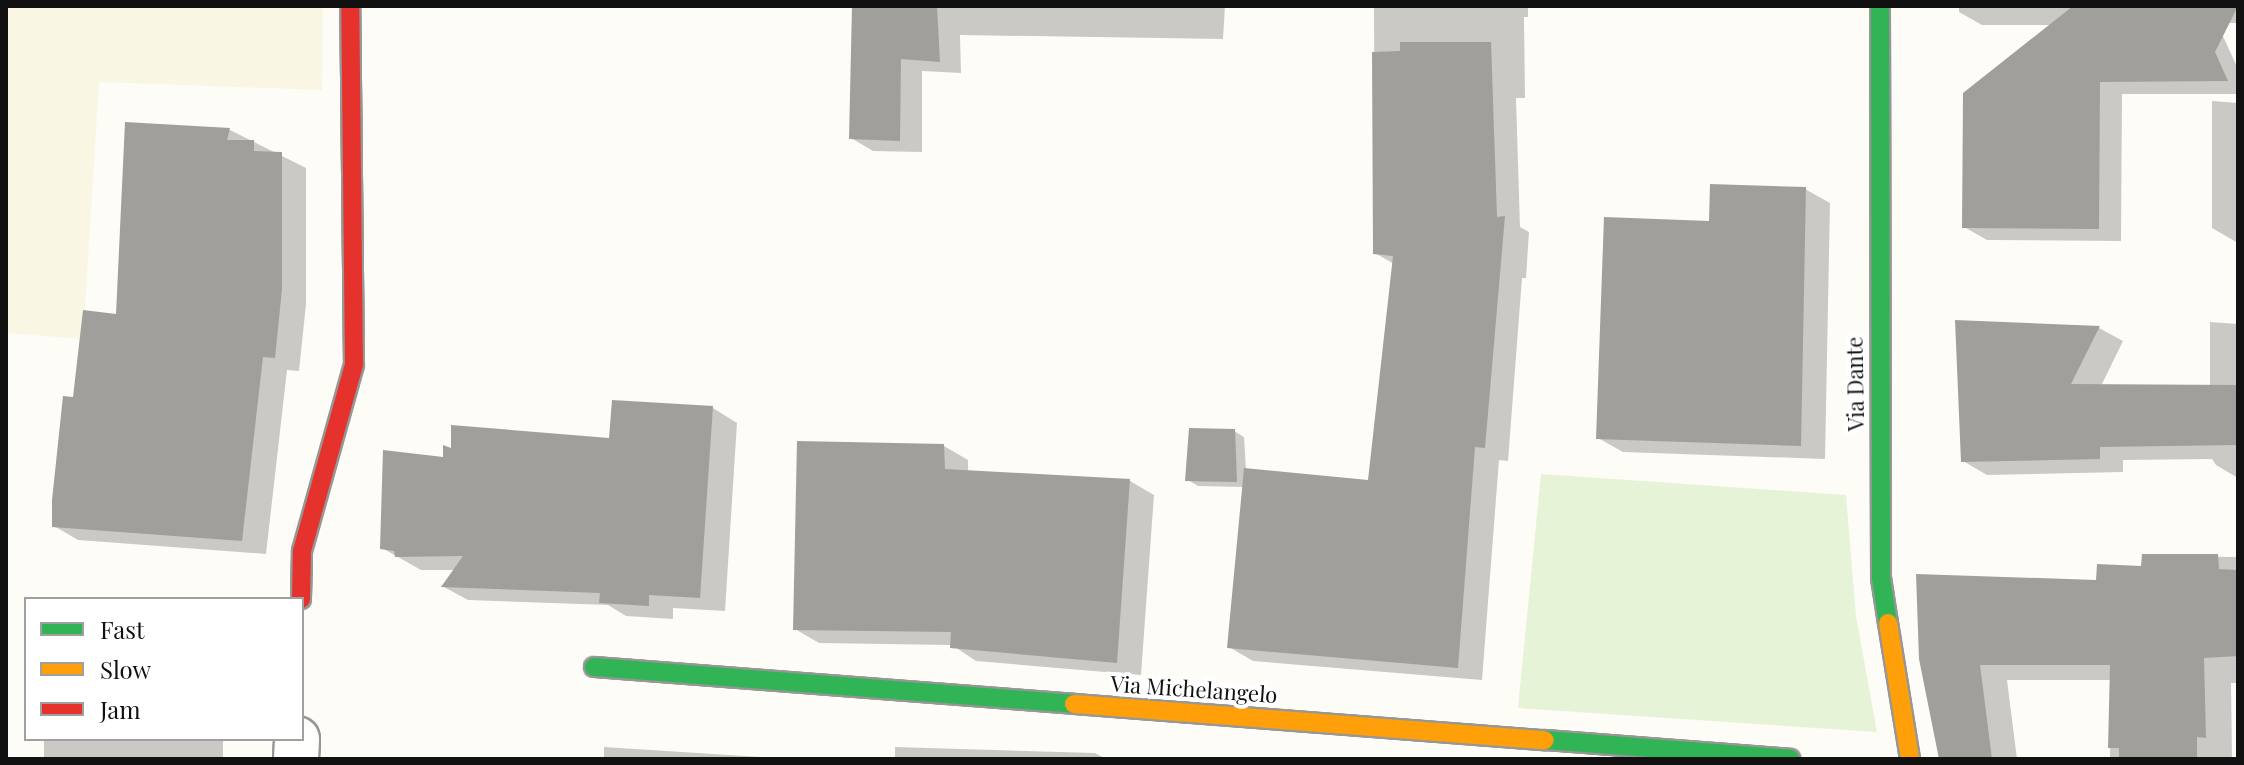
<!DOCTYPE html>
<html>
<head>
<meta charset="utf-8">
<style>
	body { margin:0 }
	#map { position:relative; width:2244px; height:765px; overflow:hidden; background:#fdfcf7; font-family:"Playfair Display",serif }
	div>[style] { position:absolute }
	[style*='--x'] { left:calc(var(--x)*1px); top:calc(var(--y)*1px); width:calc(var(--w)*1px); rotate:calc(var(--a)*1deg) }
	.farmland>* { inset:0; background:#f9f7e4 }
	.green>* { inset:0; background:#e7f3d7 }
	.shadow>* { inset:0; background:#0003 }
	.building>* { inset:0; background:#a19f9c }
	.roads { filter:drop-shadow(2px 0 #979795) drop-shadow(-2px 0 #979795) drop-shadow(0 2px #979795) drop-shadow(0 -2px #979795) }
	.street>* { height:44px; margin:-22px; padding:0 22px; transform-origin:22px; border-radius:22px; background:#fffffe }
	.fast>* { height:18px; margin:-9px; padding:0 9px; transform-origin:9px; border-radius:9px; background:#30b455 }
	.slow>* { height:18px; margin:-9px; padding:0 9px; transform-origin:9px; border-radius:9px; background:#ff9f0a }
	.jam>* { height:18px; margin:-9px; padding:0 9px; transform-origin:9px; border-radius:9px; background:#e5322d }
	span { translate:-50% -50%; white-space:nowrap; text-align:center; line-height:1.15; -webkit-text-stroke:8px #fff; paint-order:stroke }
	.street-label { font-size:22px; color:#111 }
	.frame { position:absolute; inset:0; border:8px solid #111; pointer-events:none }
	.legend { position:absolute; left:24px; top:597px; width:280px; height:144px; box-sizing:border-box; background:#fff; border:2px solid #a0a0a0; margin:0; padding:10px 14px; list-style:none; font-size:24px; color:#111 }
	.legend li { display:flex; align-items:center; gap:16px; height:40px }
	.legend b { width:40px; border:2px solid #a0a0a0 }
</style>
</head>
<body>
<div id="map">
	<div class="farmland">
		<div style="clip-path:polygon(6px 6px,323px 6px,322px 90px,99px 82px,83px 339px,6px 333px)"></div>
	</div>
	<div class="green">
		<div style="clip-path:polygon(1541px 474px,1846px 495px,1856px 616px,1877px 732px,1518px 708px)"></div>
	</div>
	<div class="shadow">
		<div style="clip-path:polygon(854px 6px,1225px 6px,1223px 39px,960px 35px,961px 73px,922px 71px,922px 152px,873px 151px,851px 138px)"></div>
		<div style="clip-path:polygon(1374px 6px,1528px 6px,1528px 17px,1524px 17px,1525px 98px,1516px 98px,1520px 227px,1529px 232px,1526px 278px,1522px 278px,1508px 461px,1499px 460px,1482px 680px,1253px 661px,1229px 647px,1244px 487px,1198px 486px,1188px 480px,1234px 431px,1244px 437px,1246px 470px,1370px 482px,1394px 264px,1375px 253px)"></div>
		<div style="clip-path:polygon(1959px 6px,2238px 6px,2238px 23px,2217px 23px,2238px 69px,2238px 94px,2122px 94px,2121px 241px,1987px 240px,1964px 227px,2051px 25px,1982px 25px,1959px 12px)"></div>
		<div style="clip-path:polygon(2212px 101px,2238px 103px,2238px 243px,2212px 228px)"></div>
		<div style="clip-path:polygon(127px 125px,230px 130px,306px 168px,306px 304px,299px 371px,287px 370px,266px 554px,78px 540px,54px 526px,74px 399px,118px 316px)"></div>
		<div style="clip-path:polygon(1805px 189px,1830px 203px,1825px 459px,1623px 452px,1598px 438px,1711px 223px)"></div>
		<div style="clip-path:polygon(1957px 322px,2099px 328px,2123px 341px,2101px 386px,2210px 386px,2210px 322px,2238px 324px,2238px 478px,2216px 465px,2212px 459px,2123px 460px,2123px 472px,1987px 475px,1963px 461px)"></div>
		<div style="clip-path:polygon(713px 408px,737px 423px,725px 611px,673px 608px,673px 619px,626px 616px,608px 605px,468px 600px,444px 587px,456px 570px,421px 570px,382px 548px,453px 450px,611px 441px)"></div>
		<div style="clip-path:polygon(944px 446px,968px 460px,968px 472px,1130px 481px,1154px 495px,1141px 675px,976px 661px,952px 645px,819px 643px,795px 629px)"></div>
		<div style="clip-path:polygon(2144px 556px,2238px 557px,2238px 683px,2231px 683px,2232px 759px,2110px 759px,2111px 680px,2007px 680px,2017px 759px,1941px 759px,1921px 658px,2098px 582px,2143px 568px)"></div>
		<div style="clip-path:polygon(44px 739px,223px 739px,223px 759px,44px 759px)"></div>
		<div style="clip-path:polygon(604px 747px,793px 759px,604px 759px)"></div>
		<div style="clip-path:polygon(895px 747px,1095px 753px,1106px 759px,895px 759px)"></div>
	</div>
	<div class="building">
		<div style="clip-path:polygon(852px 6px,937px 6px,940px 62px,901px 59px,900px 141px,849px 139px)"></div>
		<div style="clip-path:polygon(2073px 6px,2238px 6px,2215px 52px,2228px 81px,2100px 82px,2099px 229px,1962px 228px,1963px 93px)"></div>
		<div style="clip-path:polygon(1400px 42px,1491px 42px,1497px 217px,1505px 216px,1485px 448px,1475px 447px,1458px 668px,1227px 648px,1244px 468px,1368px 480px,1393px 256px,1373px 254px,1372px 52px,1400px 51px)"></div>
		<div style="clip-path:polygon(125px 122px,230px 128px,227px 140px,254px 140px,254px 151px,282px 152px,282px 289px,275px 358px,263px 357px,242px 541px,52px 527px,52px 500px,63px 396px,73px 397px,83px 310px,116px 314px)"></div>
		<div style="clip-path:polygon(1710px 184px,1806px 187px,1801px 446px,1596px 439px,1604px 217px,1709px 221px)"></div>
		<div style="clip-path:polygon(1955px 320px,2100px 326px,2071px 384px,2238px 385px,2238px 445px,2100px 447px,2100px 459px,1961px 462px)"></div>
		<div style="clip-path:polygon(612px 400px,713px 406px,700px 598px,649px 595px,649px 606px,599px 603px,600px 593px,441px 587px,463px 556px,395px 557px,394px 551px,380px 549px,383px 450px,443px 457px,443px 445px,451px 448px,451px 425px,609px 438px)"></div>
		<div style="clip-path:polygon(1189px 428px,1235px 429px,1237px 482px,1185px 481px)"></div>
		<div style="clip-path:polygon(797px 441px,944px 444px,945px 469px,1130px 479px,1117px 663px,950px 648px,951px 632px,793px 630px)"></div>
		<div style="clip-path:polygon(2142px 554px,2218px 554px,2219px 569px,2238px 570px,2238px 656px,2204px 658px,2206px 738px,2197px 737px,2197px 759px,2119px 759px,2119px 748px,2108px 748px,2110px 665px,1980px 665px,1992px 759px,1939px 759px,1919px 659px,1916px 574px,2096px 580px,2097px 564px,2141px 566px)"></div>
	</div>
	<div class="roads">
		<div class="street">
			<div style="--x:296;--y:759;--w:20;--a:-87"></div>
		</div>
		<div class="fast">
			<div style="--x:1880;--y:6;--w:572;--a:89.9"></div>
			<div style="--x:1881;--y:578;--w:46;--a:81.2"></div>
			<div style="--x:594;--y:667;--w:481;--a:4.4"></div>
			<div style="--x:1545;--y:740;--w:246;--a:4.4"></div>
		</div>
		<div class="slow">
			<div style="--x:1888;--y:623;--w:138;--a:80.8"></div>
			<div style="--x:1074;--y:704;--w:472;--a:4.4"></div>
		</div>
		<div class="jam">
			<div style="--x:301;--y:599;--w:48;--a:-88.8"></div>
			<div style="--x:302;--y:551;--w:193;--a:-74.4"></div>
			<div style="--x:354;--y:365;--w:359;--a:-90.6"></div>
		</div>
	</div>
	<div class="street-label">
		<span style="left:1855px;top:384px;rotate:-91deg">Via Dante</span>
		<span style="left:1194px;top:689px;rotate:4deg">Via Michelangelo</span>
	</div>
	<div class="frame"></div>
	<ul class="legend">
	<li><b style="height:10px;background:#30b455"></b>Fast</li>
	<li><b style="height:10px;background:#ff9f0a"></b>Slow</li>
	<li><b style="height:10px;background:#e5322d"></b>Jam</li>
	</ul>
</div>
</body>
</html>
